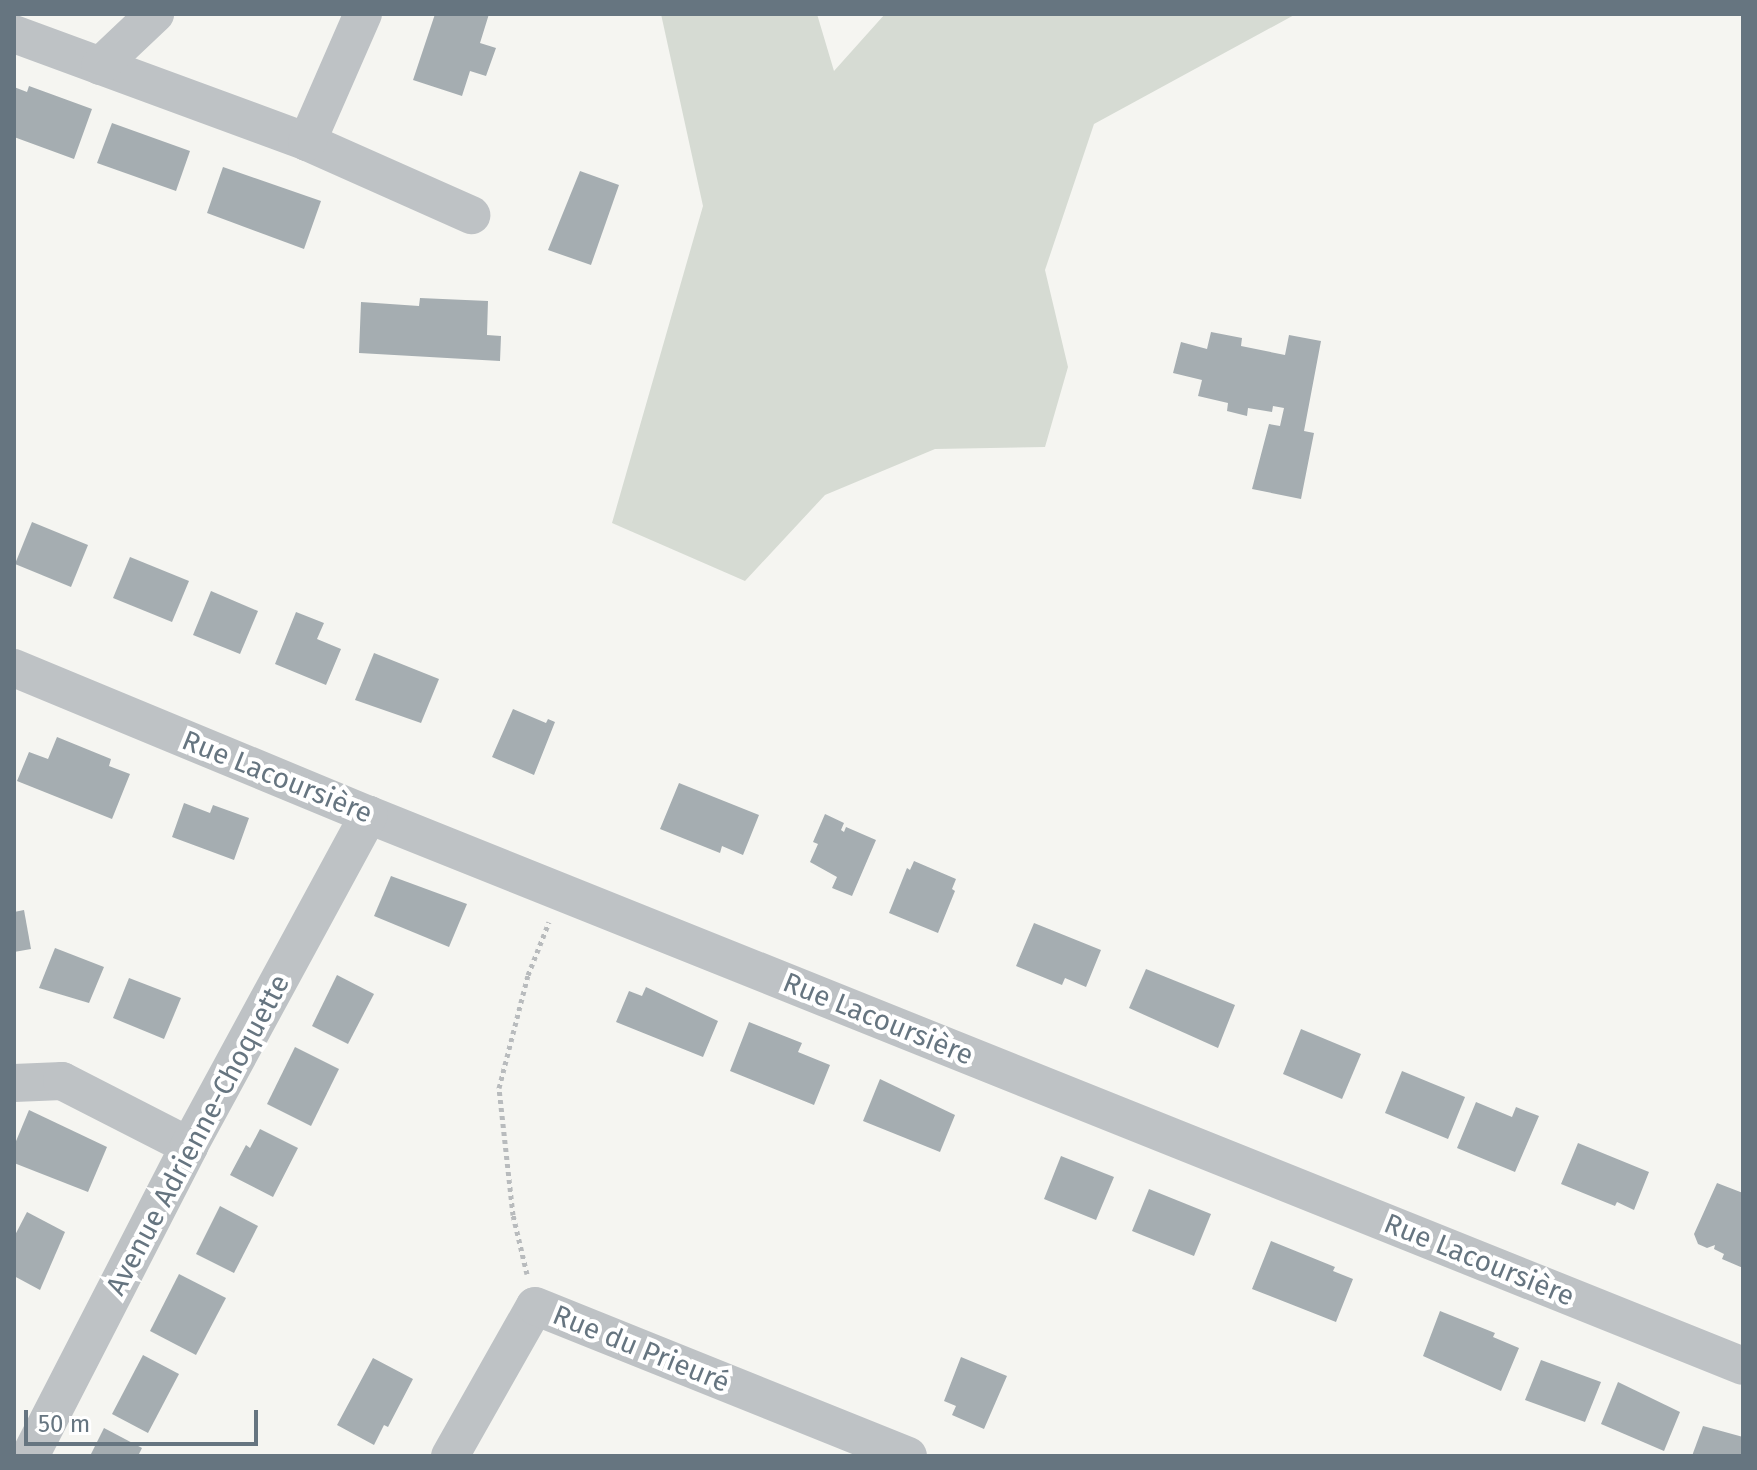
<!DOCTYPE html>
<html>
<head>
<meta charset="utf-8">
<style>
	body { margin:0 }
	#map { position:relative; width:1757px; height:1470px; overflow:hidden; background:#f5f5f1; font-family:"Fira Sans",sans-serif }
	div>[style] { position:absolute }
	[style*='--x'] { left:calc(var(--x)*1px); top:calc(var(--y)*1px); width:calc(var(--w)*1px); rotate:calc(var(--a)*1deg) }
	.green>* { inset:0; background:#d6dbd3 }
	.building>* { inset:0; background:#a5adb1 }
	.path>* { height:5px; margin-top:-2.5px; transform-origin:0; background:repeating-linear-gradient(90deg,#b8bbbd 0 4px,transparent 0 8px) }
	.minor>* { height:38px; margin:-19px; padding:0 19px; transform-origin:19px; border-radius:19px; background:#bec2c5 }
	span { translate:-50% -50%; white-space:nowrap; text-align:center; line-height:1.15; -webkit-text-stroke:8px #fff; paint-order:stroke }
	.street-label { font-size:28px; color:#667580 }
	.frame { position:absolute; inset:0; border:16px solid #667580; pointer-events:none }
	.scale { position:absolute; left:24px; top:1410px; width:234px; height:36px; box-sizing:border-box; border:4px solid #667580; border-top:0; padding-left:10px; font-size:24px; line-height:28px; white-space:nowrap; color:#667580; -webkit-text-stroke:6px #fff; paint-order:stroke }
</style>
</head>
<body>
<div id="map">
	<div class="green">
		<div style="clip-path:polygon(661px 14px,817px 14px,834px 71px,885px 14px,1296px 14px,1094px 124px,1045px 270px,1068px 367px,1045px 447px,935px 449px,825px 495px,745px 581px,612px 523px,703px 206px)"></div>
	</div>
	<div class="building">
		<div style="clip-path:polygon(435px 14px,489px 14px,480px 43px,496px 48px,486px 76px,470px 71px,462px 96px,413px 80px)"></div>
		<div style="clip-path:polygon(29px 86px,92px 109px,74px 159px,14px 137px,14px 87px,27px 92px)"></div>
		<div style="clip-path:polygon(112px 123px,190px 151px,176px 191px,97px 163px)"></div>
		<div style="clip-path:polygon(223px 167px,321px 201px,304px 249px,207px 213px)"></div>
		<div style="clip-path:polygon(580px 171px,619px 185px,591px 265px,548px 250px)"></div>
		<div style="clip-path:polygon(420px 298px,488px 301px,487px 335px,501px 336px,500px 361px,359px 353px,361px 302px,419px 306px)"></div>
		<div style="clip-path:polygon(1211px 332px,1242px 338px,1241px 346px,1285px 355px,1289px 335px,1321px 341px,1304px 431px,1314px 433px,1301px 499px,1252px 489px,1269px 424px,1280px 426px,1284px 408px,1273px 406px,1272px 412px,1248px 408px,1247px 416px,1227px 411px,1228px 403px,1198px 396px,1202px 380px,1173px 373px,1181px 342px,1207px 349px)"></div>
		<div style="clip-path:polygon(32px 522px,88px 545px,71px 587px,15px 564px)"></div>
		<div style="clip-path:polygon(130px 557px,189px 581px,172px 622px,113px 598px)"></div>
		<div style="clip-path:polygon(211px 591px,258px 611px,240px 654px,193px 635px)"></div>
		<div style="clip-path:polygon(296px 612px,324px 623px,317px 639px,341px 649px,326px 685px,275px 664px)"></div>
		<div style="clip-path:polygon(374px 653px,439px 679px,421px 723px,355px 700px)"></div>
		<div style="clip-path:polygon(513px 709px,546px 723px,548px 719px,555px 722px,534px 775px,492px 757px)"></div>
		<div style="clip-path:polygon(57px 737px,111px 759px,109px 766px,130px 774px,112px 819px,17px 781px,29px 752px,48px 759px)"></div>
		<div style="clip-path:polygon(679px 783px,759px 815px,743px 855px,722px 846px,720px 853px,660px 829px)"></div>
		<div style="clip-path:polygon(184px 803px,210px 813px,213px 805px,249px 818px,234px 860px,172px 837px)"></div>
		<div style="clip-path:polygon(825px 814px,844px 823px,841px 830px,844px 832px,846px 827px,876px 840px,852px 896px,832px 888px,837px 877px,810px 862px,818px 844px,813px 842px)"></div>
		<div style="clip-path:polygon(914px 861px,956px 879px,952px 889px,955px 891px,938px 933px,889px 913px,907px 868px,910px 870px)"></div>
		<div style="clip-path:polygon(391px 876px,467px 904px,449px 947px,374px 916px)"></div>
		<div style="clip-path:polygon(24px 910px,31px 949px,14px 952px,14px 912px)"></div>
		<div style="clip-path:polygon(1034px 923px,1101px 950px,1086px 987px,1065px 978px,1062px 985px,1016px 966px)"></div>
		<div style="clip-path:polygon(55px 948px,104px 967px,89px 1003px,39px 988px)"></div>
		<div style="clip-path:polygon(1146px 969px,1235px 1005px,1218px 1048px,1129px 1008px)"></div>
		<div style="clip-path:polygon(337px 975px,374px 994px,348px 1044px,312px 1026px)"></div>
		<div style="clip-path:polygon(129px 978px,181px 998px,164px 1039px,113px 1018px)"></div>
		<div style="clip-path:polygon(646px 987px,718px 1021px,703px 1057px,616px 1022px,629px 991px,642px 996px)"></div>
		<div style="clip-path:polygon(749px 1022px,802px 1043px,798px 1052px,830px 1065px,814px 1105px,730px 1071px)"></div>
		<div style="clip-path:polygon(1301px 1029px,1361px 1054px,1342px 1099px,1283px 1074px)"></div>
		<div style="clip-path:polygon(295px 1047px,339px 1069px,311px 1126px,267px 1104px)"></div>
		<div style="clip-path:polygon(1402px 1071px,1465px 1097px,1448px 1139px,1385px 1113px)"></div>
		<div style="clip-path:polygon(880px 1079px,955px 1115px,940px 1152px,863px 1121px)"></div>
		<div style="clip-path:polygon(1476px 1102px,1512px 1117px,1516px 1107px,1539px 1116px,1515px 1172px,1457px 1148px)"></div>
		<div style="clip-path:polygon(29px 1110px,107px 1147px,88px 1192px,14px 1163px,14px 1146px)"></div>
		<div style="clip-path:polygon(260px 1129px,298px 1148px,273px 1197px,230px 1175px,246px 1145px,250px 1148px)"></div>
		<div style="clip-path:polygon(1578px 1143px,1649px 1172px,1634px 1210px,1617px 1202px,1615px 1206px,1561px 1184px)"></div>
		<div style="clip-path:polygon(1061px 1156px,1114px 1177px,1096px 1220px,1044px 1199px)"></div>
		<div style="clip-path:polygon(1717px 1183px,1743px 1193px,1743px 1268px,1722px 1259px,1724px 1254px,1714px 1249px,1715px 1245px,1707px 1248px,1698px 1244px,1694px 1234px)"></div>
		<div style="clip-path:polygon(1149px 1189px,1211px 1214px,1194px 1256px,1132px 1231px)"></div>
		<div style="clip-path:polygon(220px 1206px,258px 1226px,234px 1273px,196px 1254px)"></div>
		<div style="clip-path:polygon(27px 1212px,65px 1232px,40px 1290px,14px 1276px,14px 1237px)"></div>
		<div style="clip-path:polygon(1271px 1241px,1335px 1267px,1333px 1271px,1353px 1279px,1336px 1322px,1252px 1289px)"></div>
		<div style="clip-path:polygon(179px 1274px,226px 1298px,196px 1355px,150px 1331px)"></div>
		<div style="clip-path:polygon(1440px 1311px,1495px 1333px,1493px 1337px,1519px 1348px,1501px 1391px,1423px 1356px)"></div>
		<div style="clip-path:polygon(143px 1355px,179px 1374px,148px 1433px,112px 1414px)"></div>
		<div style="clip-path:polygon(961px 1357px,1007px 1376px,984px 1429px,952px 1415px,956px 1406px,944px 1401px)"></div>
		<div style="clip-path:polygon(373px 1358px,413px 1379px,388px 1427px,384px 1425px,374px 1445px,337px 1425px)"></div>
		<div style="clip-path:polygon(1541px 1360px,1601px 1382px,1585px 1422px,1525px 1400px)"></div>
		<div style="clip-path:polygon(1618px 1382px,1680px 1412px,1664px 1451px,1601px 1424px)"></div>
		<div style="clip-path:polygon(1703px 1426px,1743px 1437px,1743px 1456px,1692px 1456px)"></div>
		<div style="clip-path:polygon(104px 1428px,142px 1448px,138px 1456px,90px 1456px)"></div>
	</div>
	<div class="path">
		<div style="--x:527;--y:1274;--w:61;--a:-103.3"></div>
		<div style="--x:513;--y:1215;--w:128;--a:-96.3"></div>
		<div style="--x:499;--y:1088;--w:117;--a:-75.6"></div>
		<div style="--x:528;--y:975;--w:57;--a:-68.4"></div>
	</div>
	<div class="minor">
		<div style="--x:14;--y:34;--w:312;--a:20.2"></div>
		<div style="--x:307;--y:142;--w:180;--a:24"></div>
		<div style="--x:100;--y:66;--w:76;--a:-43.4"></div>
		<div style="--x:307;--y:142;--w:140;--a:-66.4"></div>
		<div style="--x:14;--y:668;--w:384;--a:22.5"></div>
		<div style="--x:369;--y:815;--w:1480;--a:21.85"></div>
		<div style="--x:14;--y:1083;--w:48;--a:-2.4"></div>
		<div style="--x:62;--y:1081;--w:143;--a:27.1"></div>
		<div style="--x:30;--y:1456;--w:348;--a:-62.8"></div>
		<div style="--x:189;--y:1146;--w:377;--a:-61.5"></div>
		<div style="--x:450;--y:1456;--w:172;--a:-60.5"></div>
		<div style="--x:535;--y:1306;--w:402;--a:21.9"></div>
	</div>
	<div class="street-label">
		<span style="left:277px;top:777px;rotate:22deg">Rue Lacoursière</span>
		<span style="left:878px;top:1019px;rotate:22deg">Rue Lacoursière</span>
		<span style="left:198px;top:1135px;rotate:-62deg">Avenue Adrienne-Choquette</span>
		<span style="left:1479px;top:1260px;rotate:22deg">Rue Lacoursière</span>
		<span style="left:641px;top:1349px;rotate:22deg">Rue du Prieuré</span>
	</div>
	<div class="frame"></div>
	<div class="scale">50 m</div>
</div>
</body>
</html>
